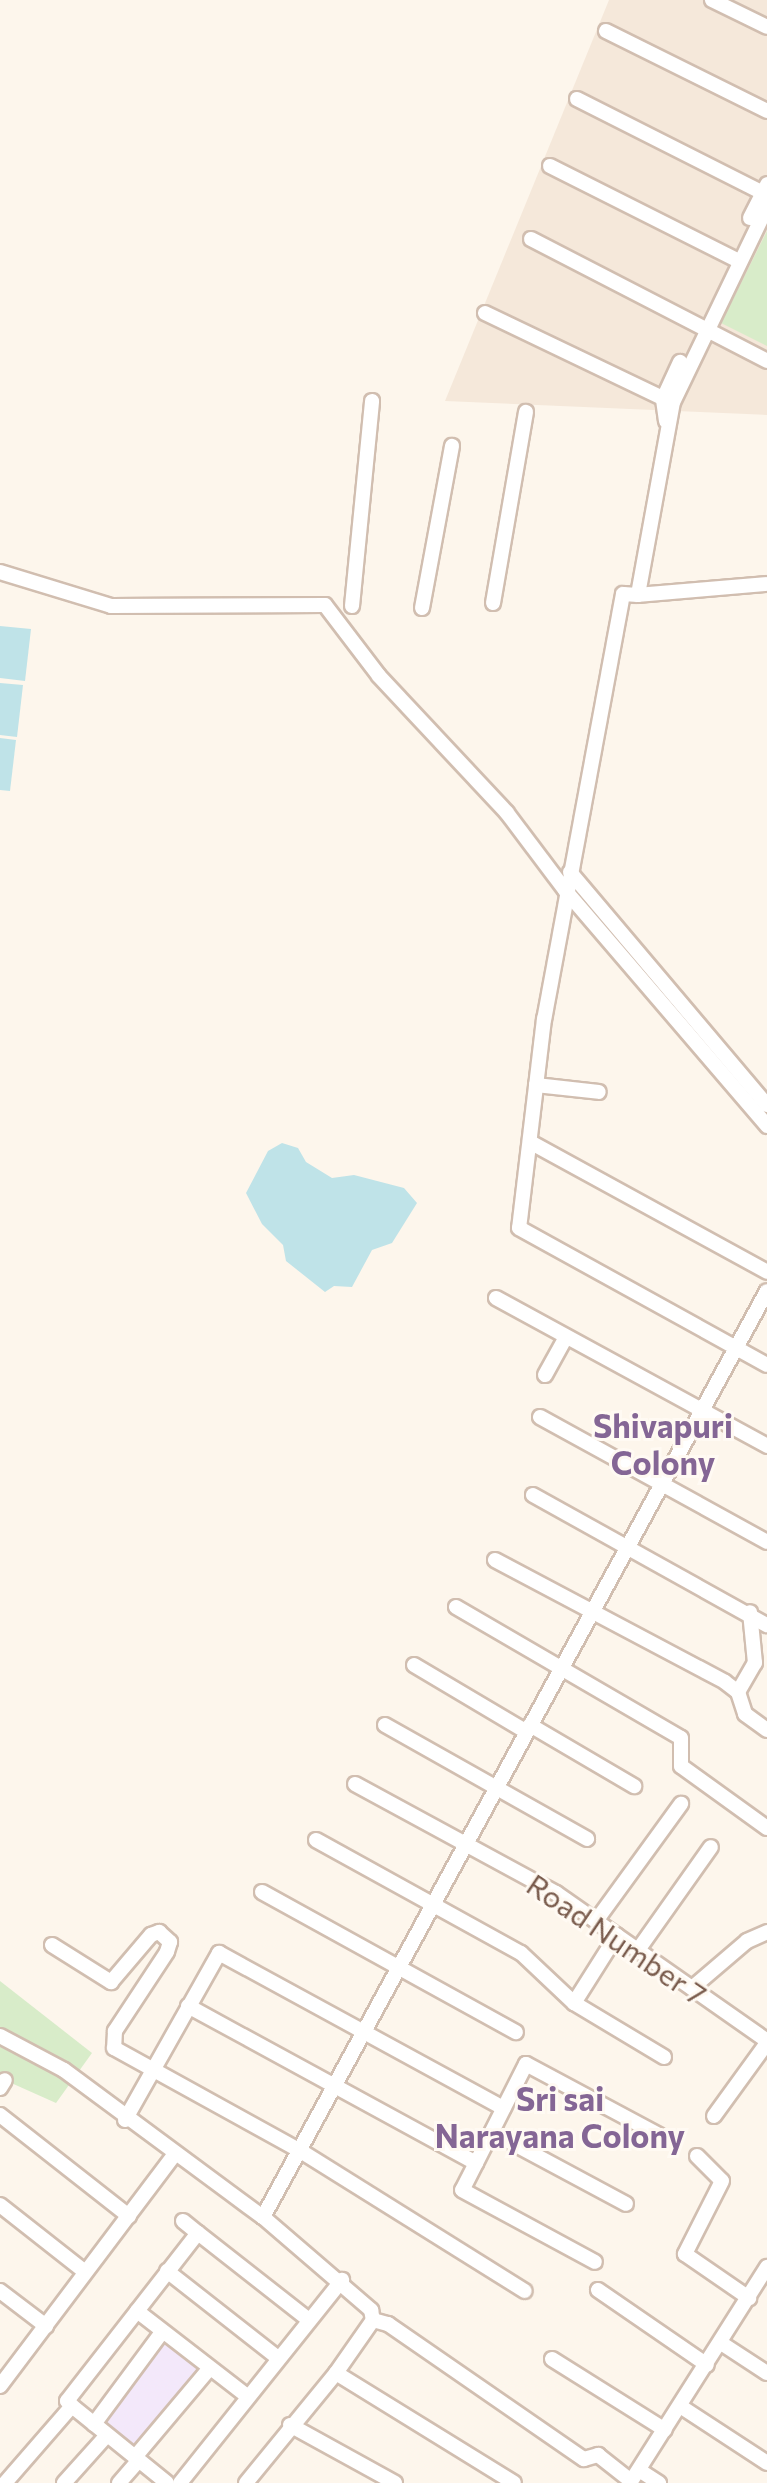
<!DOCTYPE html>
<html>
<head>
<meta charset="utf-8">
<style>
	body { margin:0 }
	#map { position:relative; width:767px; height:2483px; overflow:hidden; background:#fdf6ec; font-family:Commissioner,sans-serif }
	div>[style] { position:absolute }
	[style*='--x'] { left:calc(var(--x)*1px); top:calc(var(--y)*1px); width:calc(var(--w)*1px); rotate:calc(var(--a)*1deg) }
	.residential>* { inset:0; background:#f5e8da }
	.education>* { inset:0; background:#f3e8fa }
	.green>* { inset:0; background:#d8ecc9 }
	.water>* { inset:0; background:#bfe3e8 }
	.roads { filter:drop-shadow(2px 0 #d1beb0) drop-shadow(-2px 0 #d1beb0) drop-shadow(0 2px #d1beb0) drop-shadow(0 -2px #d1beb0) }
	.street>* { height:14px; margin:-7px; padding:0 7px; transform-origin:7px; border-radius:7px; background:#fff }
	span { translate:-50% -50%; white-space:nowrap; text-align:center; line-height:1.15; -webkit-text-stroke:6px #fffaf3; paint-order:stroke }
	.street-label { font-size:30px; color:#7a5c4d }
	.neighbourhood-label { font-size:32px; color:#846695; font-weight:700 }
</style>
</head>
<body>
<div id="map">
	<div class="residential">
		<div style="clip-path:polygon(609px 0,767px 0,767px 415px,445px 401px)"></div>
	</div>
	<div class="education">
		<div style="clip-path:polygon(164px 2338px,202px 2370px,135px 2450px,100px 2423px)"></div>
	</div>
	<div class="green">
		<div style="clip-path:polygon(767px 231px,767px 346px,721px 323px)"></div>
		<div style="clip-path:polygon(0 1981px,92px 2053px,56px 2103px,0 2078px)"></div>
	</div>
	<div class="water">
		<div style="clip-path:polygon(0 626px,31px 629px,25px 681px,0 678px)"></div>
		<div style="clip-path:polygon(0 683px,23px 685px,17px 737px,0 735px)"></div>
		<div style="clip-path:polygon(0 738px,16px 740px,10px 791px,0 790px)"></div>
		<div style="clip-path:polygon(282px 1143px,298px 1148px,306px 1162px,332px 1178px,354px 1175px,404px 1188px,417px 1203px,392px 1243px,372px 1250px,352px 1287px,334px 1286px,325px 1292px,286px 1261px,283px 1245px,262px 1224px,246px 1193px,268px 1151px)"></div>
	</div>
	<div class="roads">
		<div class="street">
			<div style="--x:712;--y:0;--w:61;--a:26.1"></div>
			<div style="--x:606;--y:31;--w:180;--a:26.4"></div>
			<div style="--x:577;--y:99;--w:213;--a:26.8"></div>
			<div style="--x:550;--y:166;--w:212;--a:26.7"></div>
			<div style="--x:767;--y:207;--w:216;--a:115.7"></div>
			<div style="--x:673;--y:402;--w:196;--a:100.3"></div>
			<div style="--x:638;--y:595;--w:15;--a:-176"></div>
			<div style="--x:623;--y:594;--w:432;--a:100.5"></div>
			<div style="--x:544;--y:1019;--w:210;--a:96.8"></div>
			<div style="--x:519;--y:1228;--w:283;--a:28.9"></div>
			<div style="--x:750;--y:218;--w:38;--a:-63"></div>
			<div style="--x:531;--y:239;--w:266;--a:27.3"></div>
			<div style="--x:485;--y:313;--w:204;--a:25.6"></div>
			<div style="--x:666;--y:421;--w:22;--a:-98"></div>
			<div style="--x:663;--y:399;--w:41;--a:-65.3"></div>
			<div style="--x:0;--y:572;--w:116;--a:17"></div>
			<div style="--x:111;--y:606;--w:214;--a:-0.3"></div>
			<div style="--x:325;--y:605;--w:89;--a:52.7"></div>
			<div style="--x:379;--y:676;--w:187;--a:46.9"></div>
			<div style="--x:507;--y:813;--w:96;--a:53"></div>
			<div style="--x:565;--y:890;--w:311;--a:49.4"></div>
			<div style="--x:638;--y:595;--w:129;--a:-4.9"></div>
			<div style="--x:493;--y:603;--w:194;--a:-80.2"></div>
			<div style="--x:352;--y:606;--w:206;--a:-84.4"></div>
			<div style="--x:422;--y:608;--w:165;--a:-79.5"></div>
			<div style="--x:570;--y:872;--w:305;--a:49.8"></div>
			<div style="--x:536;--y:1085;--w:63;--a:6.3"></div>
			<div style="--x:530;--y:1142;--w:270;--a:28.7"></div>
			<div style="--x:496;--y:1298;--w:309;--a:28.6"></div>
			<div style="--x:545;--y:1375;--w:43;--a:-61.1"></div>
			<div style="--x:540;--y:1417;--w:259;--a:28.8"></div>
			<div style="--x:533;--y:1495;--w:268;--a:29.1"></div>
			<div style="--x:495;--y:1560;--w:260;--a:27.9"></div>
			<div style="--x:725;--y:1682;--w:16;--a:38"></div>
			<div style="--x:738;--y:1692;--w:23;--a:72"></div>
			<div style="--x:745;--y:1714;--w:27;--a:36"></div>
			<div style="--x:456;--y:1607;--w:260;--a:30.2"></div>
			<div style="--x:681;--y:1738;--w:28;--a:90"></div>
			<div style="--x:681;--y:1766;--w:106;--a:35.8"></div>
			<div style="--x:414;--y:1665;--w:131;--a:30.7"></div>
			<div style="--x:738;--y:1692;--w:34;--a:-60"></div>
			<div style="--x:755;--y:1663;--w:51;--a:-95.6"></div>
			<div style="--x:385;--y:1725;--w:232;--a:29.4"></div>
			<div style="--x:530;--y:1725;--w:121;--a:30.4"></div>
			<div style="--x:355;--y:1784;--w:229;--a:28.5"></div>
			<div style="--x:556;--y:1893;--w:258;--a:35"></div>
			<div style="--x:316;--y:1840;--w:234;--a:28.9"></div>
			<div style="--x:521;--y:1953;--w:73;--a:43.3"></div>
			<div style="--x:574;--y:2003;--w:105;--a:31"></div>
			<div style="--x:262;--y:1892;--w:290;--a:28.9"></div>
			<div style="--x:596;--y:1921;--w:145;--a:-54"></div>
			<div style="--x:52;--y:1945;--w:70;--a:32.1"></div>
			<div style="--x:111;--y:1982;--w:62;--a:-49.6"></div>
			<div style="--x:151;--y:1935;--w:9;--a:-21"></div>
			<div style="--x:159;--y:1932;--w:15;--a:42"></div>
			<div style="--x:170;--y:1942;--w:10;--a:107"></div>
			<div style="--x:167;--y:1952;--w:95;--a:123.4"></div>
			<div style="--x:115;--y:2031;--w:17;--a:93"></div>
			<div style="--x:114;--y:2048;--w:211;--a:28.9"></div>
			<div style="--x:299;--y:2150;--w:266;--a:32"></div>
			<div style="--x:638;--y:1950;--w:126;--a:-54.7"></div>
			<div style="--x:692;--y:1988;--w:72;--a:-40.5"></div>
			<div style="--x:747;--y:1941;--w:22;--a:-24"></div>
			<div style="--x:574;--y:2003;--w:80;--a:-57.7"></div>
			<div style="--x:188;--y:2006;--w:328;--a:28.6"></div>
			<div style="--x:476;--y:2163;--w:30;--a:117"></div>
			<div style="--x:462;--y:2190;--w:151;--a:28.4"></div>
			<div style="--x:0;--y:2036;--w:72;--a:28"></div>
			<div style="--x:64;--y:2070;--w:247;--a:36.5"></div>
			<div style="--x:263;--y:2217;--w:143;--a:40.7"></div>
			<div style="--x:371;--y:2310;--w:10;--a:79"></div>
			<div style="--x:373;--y:2320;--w:65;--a:124.9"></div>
			<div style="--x:336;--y:2373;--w:142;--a:129.3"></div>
			<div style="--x:0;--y:2088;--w:9;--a:-58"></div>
			<div style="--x:0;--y:2115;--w:164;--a:38.1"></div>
			<div style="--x:714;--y:2116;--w:90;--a:-54"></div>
			<div style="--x:125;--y:2120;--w:192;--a:-60.6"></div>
			<div style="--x:219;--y:1953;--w:324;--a:28.6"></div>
			<div style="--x:492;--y:2132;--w:152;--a:28.2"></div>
			<div style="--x:697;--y:2156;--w:35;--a:45"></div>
			<div style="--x:722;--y:2181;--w:82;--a:116.9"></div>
			<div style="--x:685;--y:2254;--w:78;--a:34.5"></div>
			<div style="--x:476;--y:2163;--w:111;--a:-63.2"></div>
			<div style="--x:526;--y:2064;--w:151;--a:28.1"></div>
			<div style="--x:0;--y:2205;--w:108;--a:38.2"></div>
			<div style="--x:263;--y:2217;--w:1054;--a:-61.44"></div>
			<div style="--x:183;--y:2221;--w:19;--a:39"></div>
			<div style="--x:167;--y:2271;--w:141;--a:38.1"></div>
			<div style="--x:598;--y:2290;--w:132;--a:34.5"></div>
			<div style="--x:0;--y:2291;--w:58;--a:37.3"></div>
			<div style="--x:137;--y:2311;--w:139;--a:37.7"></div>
			<div style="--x:373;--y:2320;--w:16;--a:15"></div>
			<div style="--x:388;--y:2324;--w:238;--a:34.6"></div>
			<div style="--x:584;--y:2459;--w:15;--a:-16"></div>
			<div style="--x:598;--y:2455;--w:42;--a:38.2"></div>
			<div style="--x:721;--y:2343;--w:55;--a:33.1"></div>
			<div style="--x:552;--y:2359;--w:133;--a:32.1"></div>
			<div style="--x:336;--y:2373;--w:209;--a:31.7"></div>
			<div style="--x:0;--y:2386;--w:289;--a:-53"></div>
			<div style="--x:72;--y:2406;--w:122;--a:39"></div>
			<div style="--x:680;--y:2406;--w:104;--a:33.2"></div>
			<div style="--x:94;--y:2424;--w:114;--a:-53.5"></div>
			<div style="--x:290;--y:2425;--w:120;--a:28.9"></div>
			<div style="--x:135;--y:2457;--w:115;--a:-49.9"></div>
			<div style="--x:639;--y:2470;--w:24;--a:33"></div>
			<div style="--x:5;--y:2483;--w:102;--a:-49"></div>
			<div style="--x:72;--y:2406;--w:7;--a:-135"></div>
			<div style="--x:67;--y:2401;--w:213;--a:-52.1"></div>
			<div style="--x:198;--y:2233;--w:141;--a:38.1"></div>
			<div style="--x:64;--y:2483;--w:64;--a:-48.1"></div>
			<div style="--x:119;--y:2483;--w:30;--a:-49"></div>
			<div style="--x:180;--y:2483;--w:260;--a:-51.4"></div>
			<div style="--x:630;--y:2483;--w:256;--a:-57.6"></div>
		</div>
	</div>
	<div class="street-label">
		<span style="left:617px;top:1939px;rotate:34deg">Road Number 7</span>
	</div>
	<div class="neighbourhood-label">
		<span style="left:663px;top:1444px">Shivapuri<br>Colony</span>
		<span style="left:560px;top:2117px">Sri sai<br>Narayana Colony</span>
	</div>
</div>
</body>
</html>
